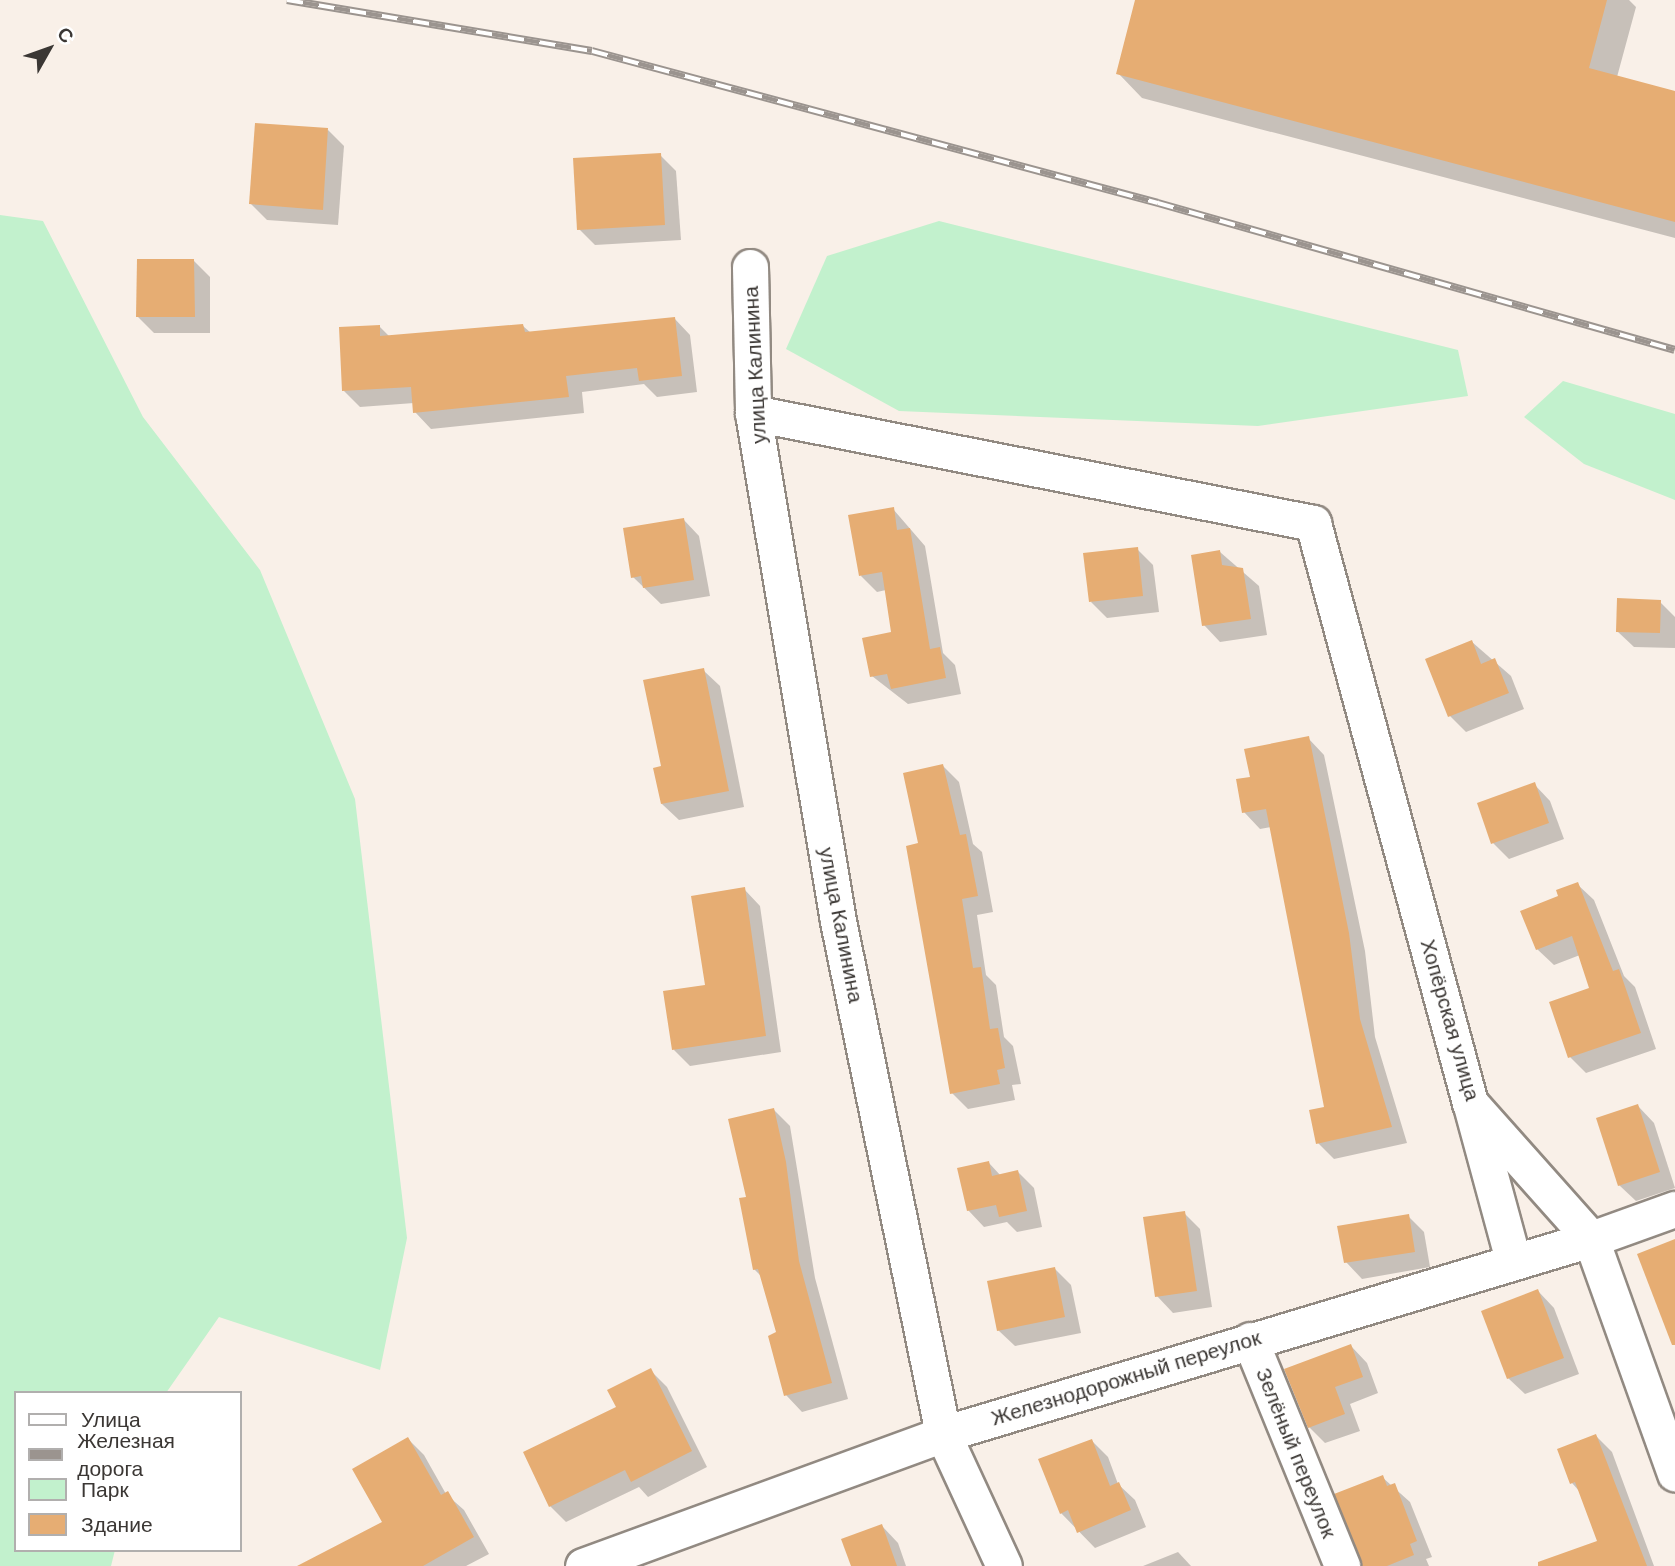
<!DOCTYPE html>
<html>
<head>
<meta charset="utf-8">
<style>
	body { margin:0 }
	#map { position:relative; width:1675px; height:1566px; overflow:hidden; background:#f9f0e8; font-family:"DM Sans",sans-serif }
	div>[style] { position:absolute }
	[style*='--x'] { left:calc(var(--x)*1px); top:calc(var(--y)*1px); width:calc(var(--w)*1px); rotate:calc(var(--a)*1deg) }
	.green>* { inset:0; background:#c2f1cd }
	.shadow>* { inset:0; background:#0003 }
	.building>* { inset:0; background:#e6ad73 }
	.roads { filter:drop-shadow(2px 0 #928a82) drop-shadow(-2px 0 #928a82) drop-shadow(0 2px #928a82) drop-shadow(0 -2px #928a82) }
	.street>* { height:35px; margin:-17.5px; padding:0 17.5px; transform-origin:17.5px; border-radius:17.5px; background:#fff }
	.rail>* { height:8px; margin-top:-4px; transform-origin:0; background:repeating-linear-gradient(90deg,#fff 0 16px,#9b948f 0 32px); box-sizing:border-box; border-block:2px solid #9b948f }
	span { translate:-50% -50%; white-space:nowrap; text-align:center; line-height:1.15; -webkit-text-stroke:5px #fff; paint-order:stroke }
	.street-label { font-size:21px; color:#3b3734 }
	.legend { position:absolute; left:14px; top:1391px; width:228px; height:161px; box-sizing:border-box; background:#fff; border:2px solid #b1afae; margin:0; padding:9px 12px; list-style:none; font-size:21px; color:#3b3734 }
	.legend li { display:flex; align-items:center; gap:14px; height:35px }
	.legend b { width:35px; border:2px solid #b1afae }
	.north { position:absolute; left:14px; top:14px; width:70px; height:70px; -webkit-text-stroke:5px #fff; paint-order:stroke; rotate:50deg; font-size:19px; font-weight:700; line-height:28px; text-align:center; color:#3b3734 }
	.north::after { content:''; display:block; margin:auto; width:24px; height:32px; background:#3b3734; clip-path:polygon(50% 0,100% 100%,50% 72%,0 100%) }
</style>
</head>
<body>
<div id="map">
	<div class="green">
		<div style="clip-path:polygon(0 215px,43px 221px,143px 417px,260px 570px,355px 799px,407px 1238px,380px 1370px,219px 1317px,166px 1393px,16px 1393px,16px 1550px,115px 1550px,111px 1566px,0 1566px)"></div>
		<div style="clip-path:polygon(939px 221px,1458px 350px,1468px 396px,1258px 426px,899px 411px,786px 349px,827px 256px)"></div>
		<div style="clip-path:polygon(1563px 381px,1675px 414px,1675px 500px,1584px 464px,1524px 417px)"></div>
	</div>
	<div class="shadow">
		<div style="clip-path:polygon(1137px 0,1629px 0,1636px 7px,1617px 77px,1675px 92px,1675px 238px,1142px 98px,1118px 73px)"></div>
		<div style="clip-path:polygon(328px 130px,344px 146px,338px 225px,267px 220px,251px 204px)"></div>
		<div style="clip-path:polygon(660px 155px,676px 171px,681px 240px,595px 245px,579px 229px)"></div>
		<div style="clip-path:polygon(194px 261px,210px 277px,210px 333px,154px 333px,138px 317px)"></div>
		<div style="clip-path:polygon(674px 318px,690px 335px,697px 392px,657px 397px,644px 384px,582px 392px,584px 413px,431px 429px,415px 412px,414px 403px,360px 407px,344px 391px,379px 326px,390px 337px,523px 326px,531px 333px)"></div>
		<div style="clip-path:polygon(893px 509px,925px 546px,943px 653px,955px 665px,961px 694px,908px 704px,872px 676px,893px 634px,886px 590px,877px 592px,861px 576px)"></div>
		<div style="clip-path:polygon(683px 519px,699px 536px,710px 596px,661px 604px,633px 577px)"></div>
		<div style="clip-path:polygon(1137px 549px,1153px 565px,1159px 612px,1107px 618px,1091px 602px)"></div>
		<div style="clip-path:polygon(1220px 552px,1259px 586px,1267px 635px,1220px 642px,1204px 625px)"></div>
		<div style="clip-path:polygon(1660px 602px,1675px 617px,1675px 648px,1634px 647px,1617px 631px)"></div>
		<div style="clip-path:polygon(1472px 642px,1511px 676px,1524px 709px,1466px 732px,1450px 716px)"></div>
		<div style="clip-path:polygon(703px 670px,720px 686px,744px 807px,679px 820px,662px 804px)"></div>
		<div style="clip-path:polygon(1308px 738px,1324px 755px,1365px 951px,1375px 1037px,1407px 1143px,1334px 1159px,1318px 1143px,1326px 1108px,1271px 827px,1260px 829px,1244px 812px,1252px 778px)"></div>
		<div style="clip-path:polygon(943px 766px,959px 782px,973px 844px,982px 852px,993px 912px,977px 915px,986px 975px,996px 985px,1004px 1037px,1013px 1046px,1021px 1084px,1012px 1085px,1015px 1100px,968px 1109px,952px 1093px,920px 845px)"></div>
		<div style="clip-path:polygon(1534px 784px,1550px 801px,1564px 839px,1509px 859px,1493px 843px)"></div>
		<div style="clip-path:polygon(1577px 884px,1594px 900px,1624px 976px,1635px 987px,1656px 1049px,1586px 1073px,1570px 1057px,1591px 989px,1580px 955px,1554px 965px,1537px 949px,1561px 897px)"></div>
		<div style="clip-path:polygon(744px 889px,760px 906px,781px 1052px,690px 1066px,674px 1050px,707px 986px)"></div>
		<div style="clip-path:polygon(1638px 1106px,1654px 1123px,1675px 1188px,1636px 1201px,1619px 1185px)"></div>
		<div style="clip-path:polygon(774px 1110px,790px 1126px,815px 1278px,848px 1399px,802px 1412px,786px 1395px,778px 1333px,762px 1277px,754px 1269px,748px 1198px)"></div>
		<div style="clip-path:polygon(989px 1163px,1001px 1176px,1018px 1172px,1034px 1188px,1042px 1227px,1017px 1232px,1007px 1222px,984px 1227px,968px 1210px)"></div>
		<div style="clip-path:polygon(1184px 1213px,1200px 1229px,1212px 1307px,1173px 1313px,1157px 1296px)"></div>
		<div style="clip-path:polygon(1408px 1216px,1424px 1232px,1430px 1267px,1362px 1279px,1346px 1262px)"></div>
		<div style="clip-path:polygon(1055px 1269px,1071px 1285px,1081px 1333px,1015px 1346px,998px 1330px)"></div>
		<div style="clip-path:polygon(1538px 1291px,1554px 1308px,1579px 1374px,1525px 1394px,1508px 1378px)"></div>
		<div style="clip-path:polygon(1351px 1346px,1367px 1363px,1378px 1393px,1350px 1404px,1360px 1431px,1325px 1443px,1309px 1427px)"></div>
		<div style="clip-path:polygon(651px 1371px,667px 1387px,707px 1467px,648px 1497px,639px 1487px,566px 1522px,550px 1506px,618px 1408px)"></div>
		<div style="clip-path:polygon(1596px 1436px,1612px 1452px,1654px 1566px,1596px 1566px,1599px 1542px,1580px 1492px,1572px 1483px)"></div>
		<div style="clip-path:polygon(408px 1439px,424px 1455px,446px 1494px,464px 1510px,489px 1554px,466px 1566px,335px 1566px,384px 1522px)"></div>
		<div style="clip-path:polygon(1092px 1441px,1108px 1457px,1118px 1484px,1135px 1500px,1146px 1527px,1095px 1548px,1061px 1513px)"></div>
		<div style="clip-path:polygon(1382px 1477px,1410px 1502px,1432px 1557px,1426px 1559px,1429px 1566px,1362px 1566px)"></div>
		<div style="clip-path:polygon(882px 1526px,898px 1543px,906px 1566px,853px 1566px)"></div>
		<div style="clip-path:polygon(1178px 1552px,1191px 1566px,1143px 1566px)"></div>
	</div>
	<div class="building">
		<div style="clip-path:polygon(1135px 0,1607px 0,1589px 68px,1675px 91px,1675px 222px,1116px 74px)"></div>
		<div style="clip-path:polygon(255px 123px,328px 128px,323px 210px,249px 204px)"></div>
		<div style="clip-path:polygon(661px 153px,665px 225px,577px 230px,573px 158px)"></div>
		<div style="clip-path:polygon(137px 259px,194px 259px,195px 317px,136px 317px)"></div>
		<div style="clip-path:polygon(675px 317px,682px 376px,639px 381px,637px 368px,566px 376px,569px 397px,413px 413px,411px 387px,342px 391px,339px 327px,380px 325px,380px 336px,523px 324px,525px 332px)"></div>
		<div style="clip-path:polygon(894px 507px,897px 530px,910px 528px,930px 649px,940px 647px,946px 678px,891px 689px,887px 674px,870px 677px,862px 638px,891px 632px,882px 572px,859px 576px,848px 515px)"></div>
		<div style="clip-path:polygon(684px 518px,694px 580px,643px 588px,641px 576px,631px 578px,623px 528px)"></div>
		<div style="clip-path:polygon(1138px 547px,1143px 596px,1089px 602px,1083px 553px)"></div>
		<div style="clip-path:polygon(1220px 550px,1222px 565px,1243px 568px,1251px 619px,1202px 626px,1191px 555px)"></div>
		<div style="clip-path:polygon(1617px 598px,1661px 600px,1660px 633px,1616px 632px)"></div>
		<div style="clip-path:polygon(1472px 640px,1481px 664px,1495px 658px,1509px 693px,1448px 717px,1425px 659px)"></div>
		<div style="clip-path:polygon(704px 668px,729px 791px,661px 804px,653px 768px,661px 766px,643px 680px)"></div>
		<div style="clip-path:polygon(1309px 736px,1349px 933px,1360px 1019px,1392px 1127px,1316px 1144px,1309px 1110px,1324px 1107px,1266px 809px,1242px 813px,1236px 779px,1250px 777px,1244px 749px)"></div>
		<div style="clip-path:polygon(943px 764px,960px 835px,966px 834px,978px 896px,962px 899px,973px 968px,981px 967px,990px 1029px,998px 1028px,1005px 1068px,997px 1070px,1000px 1084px,950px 1094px,906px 846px,918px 843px,903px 773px)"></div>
		<div style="clip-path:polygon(1535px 782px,1549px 823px,1491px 844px,1477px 803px)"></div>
		<div style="clip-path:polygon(1578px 882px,1613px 971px,1619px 969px,1641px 1033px,1568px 1058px,1549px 1002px,1589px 988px,1572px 936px,1536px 950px,1520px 911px,1558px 896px,1556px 890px)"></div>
		<div style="clip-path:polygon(745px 887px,766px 1036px,672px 1050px,663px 991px,705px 985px,691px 896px)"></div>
		<div style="clip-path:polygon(1638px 1104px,1660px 1172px,1618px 1186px,1596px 1118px)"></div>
		<div style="clip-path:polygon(774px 1108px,786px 1162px,799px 1261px,832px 1383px,784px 1396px,768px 1336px,776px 1332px,758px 1269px,753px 1270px,739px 1198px,746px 1197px,728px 1119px)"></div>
		<div style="clip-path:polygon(989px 1161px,992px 1176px,1018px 1170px,1027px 1211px,999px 1217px,996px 1205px,967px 1211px,957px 1168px)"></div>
		<div style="clip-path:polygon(1185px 1211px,1197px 1291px,1155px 1297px,1143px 1217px)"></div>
		<div style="clip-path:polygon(1409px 1214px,1415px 1252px,1344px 1263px,1337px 1226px)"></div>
		<div style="clip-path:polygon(1675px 1239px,1675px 1345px,1672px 1345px,1637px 1254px)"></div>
		<div style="clip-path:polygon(1055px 1267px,1065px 1317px,997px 1331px,987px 1281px)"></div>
		<div style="clip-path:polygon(1538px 1289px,1564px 1358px,1507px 1379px,1481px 1311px)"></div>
		<div style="clip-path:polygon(1351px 1344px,1363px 1377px,1335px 1387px,1345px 1414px,1308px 1428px,1284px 1369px)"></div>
		<div style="clip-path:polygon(651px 1368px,692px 1451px,631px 1482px,625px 1470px,549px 1507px,523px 1452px,616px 1407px,607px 1390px)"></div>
		<div style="clip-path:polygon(1596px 1434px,1647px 1566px,1538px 1566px,1538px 1562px,1597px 1541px,1575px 1482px,1570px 1484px,1557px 1449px)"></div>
		<div style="clip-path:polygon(408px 1437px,441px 1495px,448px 1491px,474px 1537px,423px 1566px,297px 1566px,382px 1522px,352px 1469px)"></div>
		<div style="clip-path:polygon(1092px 1439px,1110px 1486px,1119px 1482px,1131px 1510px,1077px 1533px,1068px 1510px,1060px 1514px,1038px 1459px)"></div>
		<div style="clip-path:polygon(1383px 1475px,1387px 1486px,1395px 1483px,1417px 1541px,1410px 1544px,1414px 1555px,1387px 1566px,1362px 1566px,1334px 1494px)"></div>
		<div style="clip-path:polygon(882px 1524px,897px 1566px,851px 1566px,841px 1539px)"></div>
	</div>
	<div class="roads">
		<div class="street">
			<div style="--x:750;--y:267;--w:146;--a:88.8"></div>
			<div style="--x:753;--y:413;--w:515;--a:80.5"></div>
			<div style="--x:838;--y:921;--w:524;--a:78.43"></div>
			<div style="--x:943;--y:1434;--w:145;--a:65.2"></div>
			<div style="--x:753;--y:413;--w:571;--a:11.11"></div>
			<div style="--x:1313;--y:523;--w:601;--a:74.85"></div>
			<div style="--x:1470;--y:1103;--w:182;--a:48.3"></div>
			<div style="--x:1591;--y:1239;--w:249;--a:70.3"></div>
			<div style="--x:1472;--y:1109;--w:156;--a:74.8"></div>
			<div style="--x:1250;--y:1340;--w:244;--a:67.8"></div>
			<div style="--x:583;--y:1566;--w:383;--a:-20.1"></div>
			<div style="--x:943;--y:1434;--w:677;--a:-16.75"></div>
			<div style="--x:1591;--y:1239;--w:89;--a:-19.7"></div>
		</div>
	</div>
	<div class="rail">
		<div style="--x:287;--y:0;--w:309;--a:9.5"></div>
		<div style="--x:592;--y:51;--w:586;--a:15.03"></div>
		<div style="--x:1158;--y:203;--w:537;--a:15.87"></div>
	</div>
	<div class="street-label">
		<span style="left:755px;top:365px;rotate:-93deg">улица Калинина</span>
		<span style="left:841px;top:925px;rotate:79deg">улица Калинина</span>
		<span style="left:1450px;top:1020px;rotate:74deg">Хопёрская улица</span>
		<span style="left:1126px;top:1378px;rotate:-17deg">Железнодорожный переулок</span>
		<span style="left:1296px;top:1453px;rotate:68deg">Зелёный переулок</span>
	</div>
	<ul class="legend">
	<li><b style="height:9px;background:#fff"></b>Улица</li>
	<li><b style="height:9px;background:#9b948f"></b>Железная дорога</li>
	<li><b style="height:19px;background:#c2f1cd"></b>Парк</li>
	<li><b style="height:19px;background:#e6ad73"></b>Здание</li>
	</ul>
	<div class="north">С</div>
</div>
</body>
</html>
